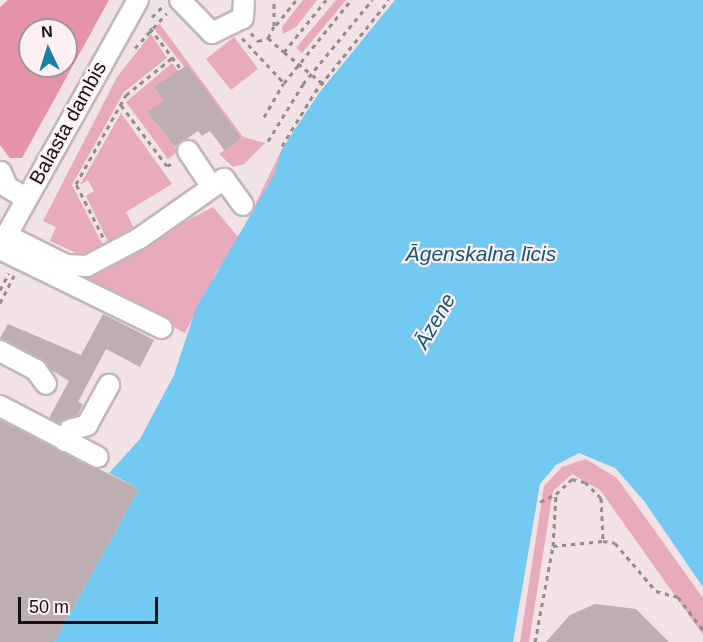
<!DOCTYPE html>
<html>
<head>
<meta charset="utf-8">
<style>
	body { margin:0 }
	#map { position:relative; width:703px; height:642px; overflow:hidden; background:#f1e2e5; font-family:Arial,sans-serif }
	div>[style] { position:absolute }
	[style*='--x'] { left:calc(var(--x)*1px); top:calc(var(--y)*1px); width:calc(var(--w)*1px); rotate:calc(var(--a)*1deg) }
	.green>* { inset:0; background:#e8abbb }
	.forest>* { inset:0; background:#e493ab }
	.water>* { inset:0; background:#74c9f3 }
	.building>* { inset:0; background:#bdaeb2 }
	.path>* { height:3px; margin-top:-1.5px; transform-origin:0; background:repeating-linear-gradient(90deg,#958a8c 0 4.5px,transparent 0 9px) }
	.roads { filter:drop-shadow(2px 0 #c4b6b9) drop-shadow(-2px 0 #c4b6b9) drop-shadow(0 2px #c4b6b9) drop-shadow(0 -2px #c4b6b9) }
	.minor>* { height:20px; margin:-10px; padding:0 10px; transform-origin:10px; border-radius:10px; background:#fff }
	span { translate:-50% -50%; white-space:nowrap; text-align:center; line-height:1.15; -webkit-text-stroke:4.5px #feeff3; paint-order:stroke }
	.street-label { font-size:20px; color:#161112 }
	.water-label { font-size:21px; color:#145874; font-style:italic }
	.north { position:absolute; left:18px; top:18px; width:60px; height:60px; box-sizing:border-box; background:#feeff3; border:2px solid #a19699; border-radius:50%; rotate:356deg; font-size:16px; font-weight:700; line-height:24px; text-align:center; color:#161112 }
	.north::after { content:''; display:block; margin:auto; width:21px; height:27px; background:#1980aa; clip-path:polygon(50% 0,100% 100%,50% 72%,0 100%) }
	.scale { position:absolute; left:18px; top:597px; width:140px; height:27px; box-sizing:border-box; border:3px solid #161112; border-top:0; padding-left:8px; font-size:18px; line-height:21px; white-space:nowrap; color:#161112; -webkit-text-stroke:4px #feeff3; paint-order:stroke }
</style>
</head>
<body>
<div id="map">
	<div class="green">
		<div style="clip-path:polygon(303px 0,317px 0,296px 27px,283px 34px,282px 27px)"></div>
		<div style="clip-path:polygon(336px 0,346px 0,302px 53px,296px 48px)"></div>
		<div style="clip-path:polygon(159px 23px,243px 137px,265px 143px,244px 164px,233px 167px,219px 154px,241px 138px,155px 30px)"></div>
		<div style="clip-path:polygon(151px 34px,167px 58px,124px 92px,72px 185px,104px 247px,83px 256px,50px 241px,56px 227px,43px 221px,117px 77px)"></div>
		<div style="clip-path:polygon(234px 37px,258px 69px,231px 90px,206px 59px)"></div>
		<div style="clip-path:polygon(172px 63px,178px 71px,164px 101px,148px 113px,178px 151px,168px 159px,126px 102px)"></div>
		<div style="clip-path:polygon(121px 113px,172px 184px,126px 212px,135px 230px,109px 244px,86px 196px,94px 191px,88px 180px,80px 185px)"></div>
		<div style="clip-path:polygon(282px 149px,300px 172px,217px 271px,185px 333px,77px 278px,213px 207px,239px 238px)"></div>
		<div style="clip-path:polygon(586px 459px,617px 478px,703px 598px,703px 635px,600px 490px,572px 474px,553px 491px,529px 642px,520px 642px,544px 486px,562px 467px)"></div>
	</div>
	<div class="forest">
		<div style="clip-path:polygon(evenodd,8px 0,109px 0,22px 158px,10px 158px,0 145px,0 7px,8px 0,30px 30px,66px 30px,66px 66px,30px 66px,30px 30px)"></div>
	</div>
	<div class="water">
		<div style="clip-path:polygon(395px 0,703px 0,703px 587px,644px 501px,615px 468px,579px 453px,556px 465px,540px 484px,513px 642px,54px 642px,139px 489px,109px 473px,140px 439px,174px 375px,196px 308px,274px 175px,282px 149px,319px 93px)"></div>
	</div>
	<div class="building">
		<div style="clip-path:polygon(187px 65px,241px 138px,225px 151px,210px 131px,202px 136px,198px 131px,175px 147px,147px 112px,164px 101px,154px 87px)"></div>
		<div style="clip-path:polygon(103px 314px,154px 340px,140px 367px,106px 349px,78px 402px,83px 404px,77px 416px,60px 424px,49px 418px,69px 381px,0 338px,8px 324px,81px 355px)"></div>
		<div style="clip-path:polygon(0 420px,139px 489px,54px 642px,0 642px)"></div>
		<div style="clip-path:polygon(595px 604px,636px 609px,669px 642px,546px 642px,570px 615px)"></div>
	</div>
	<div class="path">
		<div style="--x:152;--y:17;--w:14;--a:-45"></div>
		<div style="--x:276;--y:25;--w:32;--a:-51"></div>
		<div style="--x:150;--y:28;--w:51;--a:52.9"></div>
		<div style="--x:251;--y:33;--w:11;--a:49"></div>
		<div style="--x:258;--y:41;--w:10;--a:-17"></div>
		<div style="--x:268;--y:38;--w:13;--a:-63"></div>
		<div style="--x:274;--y:26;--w:26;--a:-90"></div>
		<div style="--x:242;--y:38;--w:62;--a:47"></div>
		<div style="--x:268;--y:38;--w:21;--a:41"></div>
		<div style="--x:284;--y:52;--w:67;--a:-51.1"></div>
		<div style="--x:135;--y:48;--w:47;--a:-47.6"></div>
		<div style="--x:284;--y:52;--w:49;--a:39.2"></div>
		<div style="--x:121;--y:105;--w:76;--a:53"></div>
		<div style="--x:167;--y:166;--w:8;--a:-30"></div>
		<div style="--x:264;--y:117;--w:39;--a:-60"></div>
		<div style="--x:284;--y:83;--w:107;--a:-51.1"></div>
		<div style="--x:268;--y:141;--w:67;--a:-58.4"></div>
		<div style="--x:303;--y:84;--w:109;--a:-50.6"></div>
		<div style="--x:282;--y:146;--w:63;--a:-58.6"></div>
		<div style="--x:315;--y:92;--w:118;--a:-51.2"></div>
		<div style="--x:103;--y:237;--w:59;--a:-117"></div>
		<div style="--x:76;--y:184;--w:102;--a:-60.7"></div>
		<div style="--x:126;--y:95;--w:59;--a:-38.8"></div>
		<div style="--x:0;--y:290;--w:19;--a:-62"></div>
		<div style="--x:0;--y:303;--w:31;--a:-63"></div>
		<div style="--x:540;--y:502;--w:18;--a:-27"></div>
		<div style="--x:553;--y:546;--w:52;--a:-86.7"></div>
		<div style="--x:556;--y:494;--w:22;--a:-43"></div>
		<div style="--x:572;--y:479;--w:13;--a:13"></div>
		<div style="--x:585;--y:482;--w:23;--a:45"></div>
		<div style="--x:601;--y:498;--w:43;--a:87.3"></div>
		<div style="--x:535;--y:642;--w:98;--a:-79.4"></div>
		<div style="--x:553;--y:546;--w:50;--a:-5.7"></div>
		<div style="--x:603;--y:541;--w:12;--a:9"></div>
		<div style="--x:615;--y:543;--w:63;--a:49.5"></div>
		<div style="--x:656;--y:591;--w:23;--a:15"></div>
		<div style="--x:678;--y:597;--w:41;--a:52.9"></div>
	</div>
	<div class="roads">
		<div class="minor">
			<div style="--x:180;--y:0;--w:46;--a:45.9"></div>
			<div style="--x:212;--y:33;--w:34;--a:-26"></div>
			<div style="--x:243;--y:18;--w:18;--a:-87"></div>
			<div style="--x:188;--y:151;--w:43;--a:56.3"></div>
			<div style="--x:1;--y:172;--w:16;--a:68"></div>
			<div style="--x:7;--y:187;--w:22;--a:30"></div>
			<div style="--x:6;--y:235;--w:67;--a:26.6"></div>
			<div style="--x:66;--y:265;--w:21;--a:3"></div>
			<div style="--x:87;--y:266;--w:60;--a:-27.8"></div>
			<div style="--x:140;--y:238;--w:103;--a:-35.1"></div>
			<div style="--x:224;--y:179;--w:32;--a:54"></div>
			<div style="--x:0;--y:247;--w:283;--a:-60.8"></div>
			<div style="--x:0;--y:249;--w:180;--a:26"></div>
			<div style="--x:0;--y:351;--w:41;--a:27.8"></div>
			<div style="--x:36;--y:370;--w:17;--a:54"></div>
			<div style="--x:0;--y:406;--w:110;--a:27.5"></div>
			<div style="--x:65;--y:441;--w:12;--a:-66"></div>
			<div style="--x:70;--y:430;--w:18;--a:-16"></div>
			<div style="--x:87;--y:425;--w:46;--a:-61.2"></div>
		</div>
	</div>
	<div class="street-label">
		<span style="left:68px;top:123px;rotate:-61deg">Balasta dambis</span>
	</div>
	<div class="water-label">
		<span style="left:481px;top:254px">Āgenskalna līcis</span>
		<span style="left:435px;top:321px;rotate:-60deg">Āzene</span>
	</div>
	<div class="north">N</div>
	<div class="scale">50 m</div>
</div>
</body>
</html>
